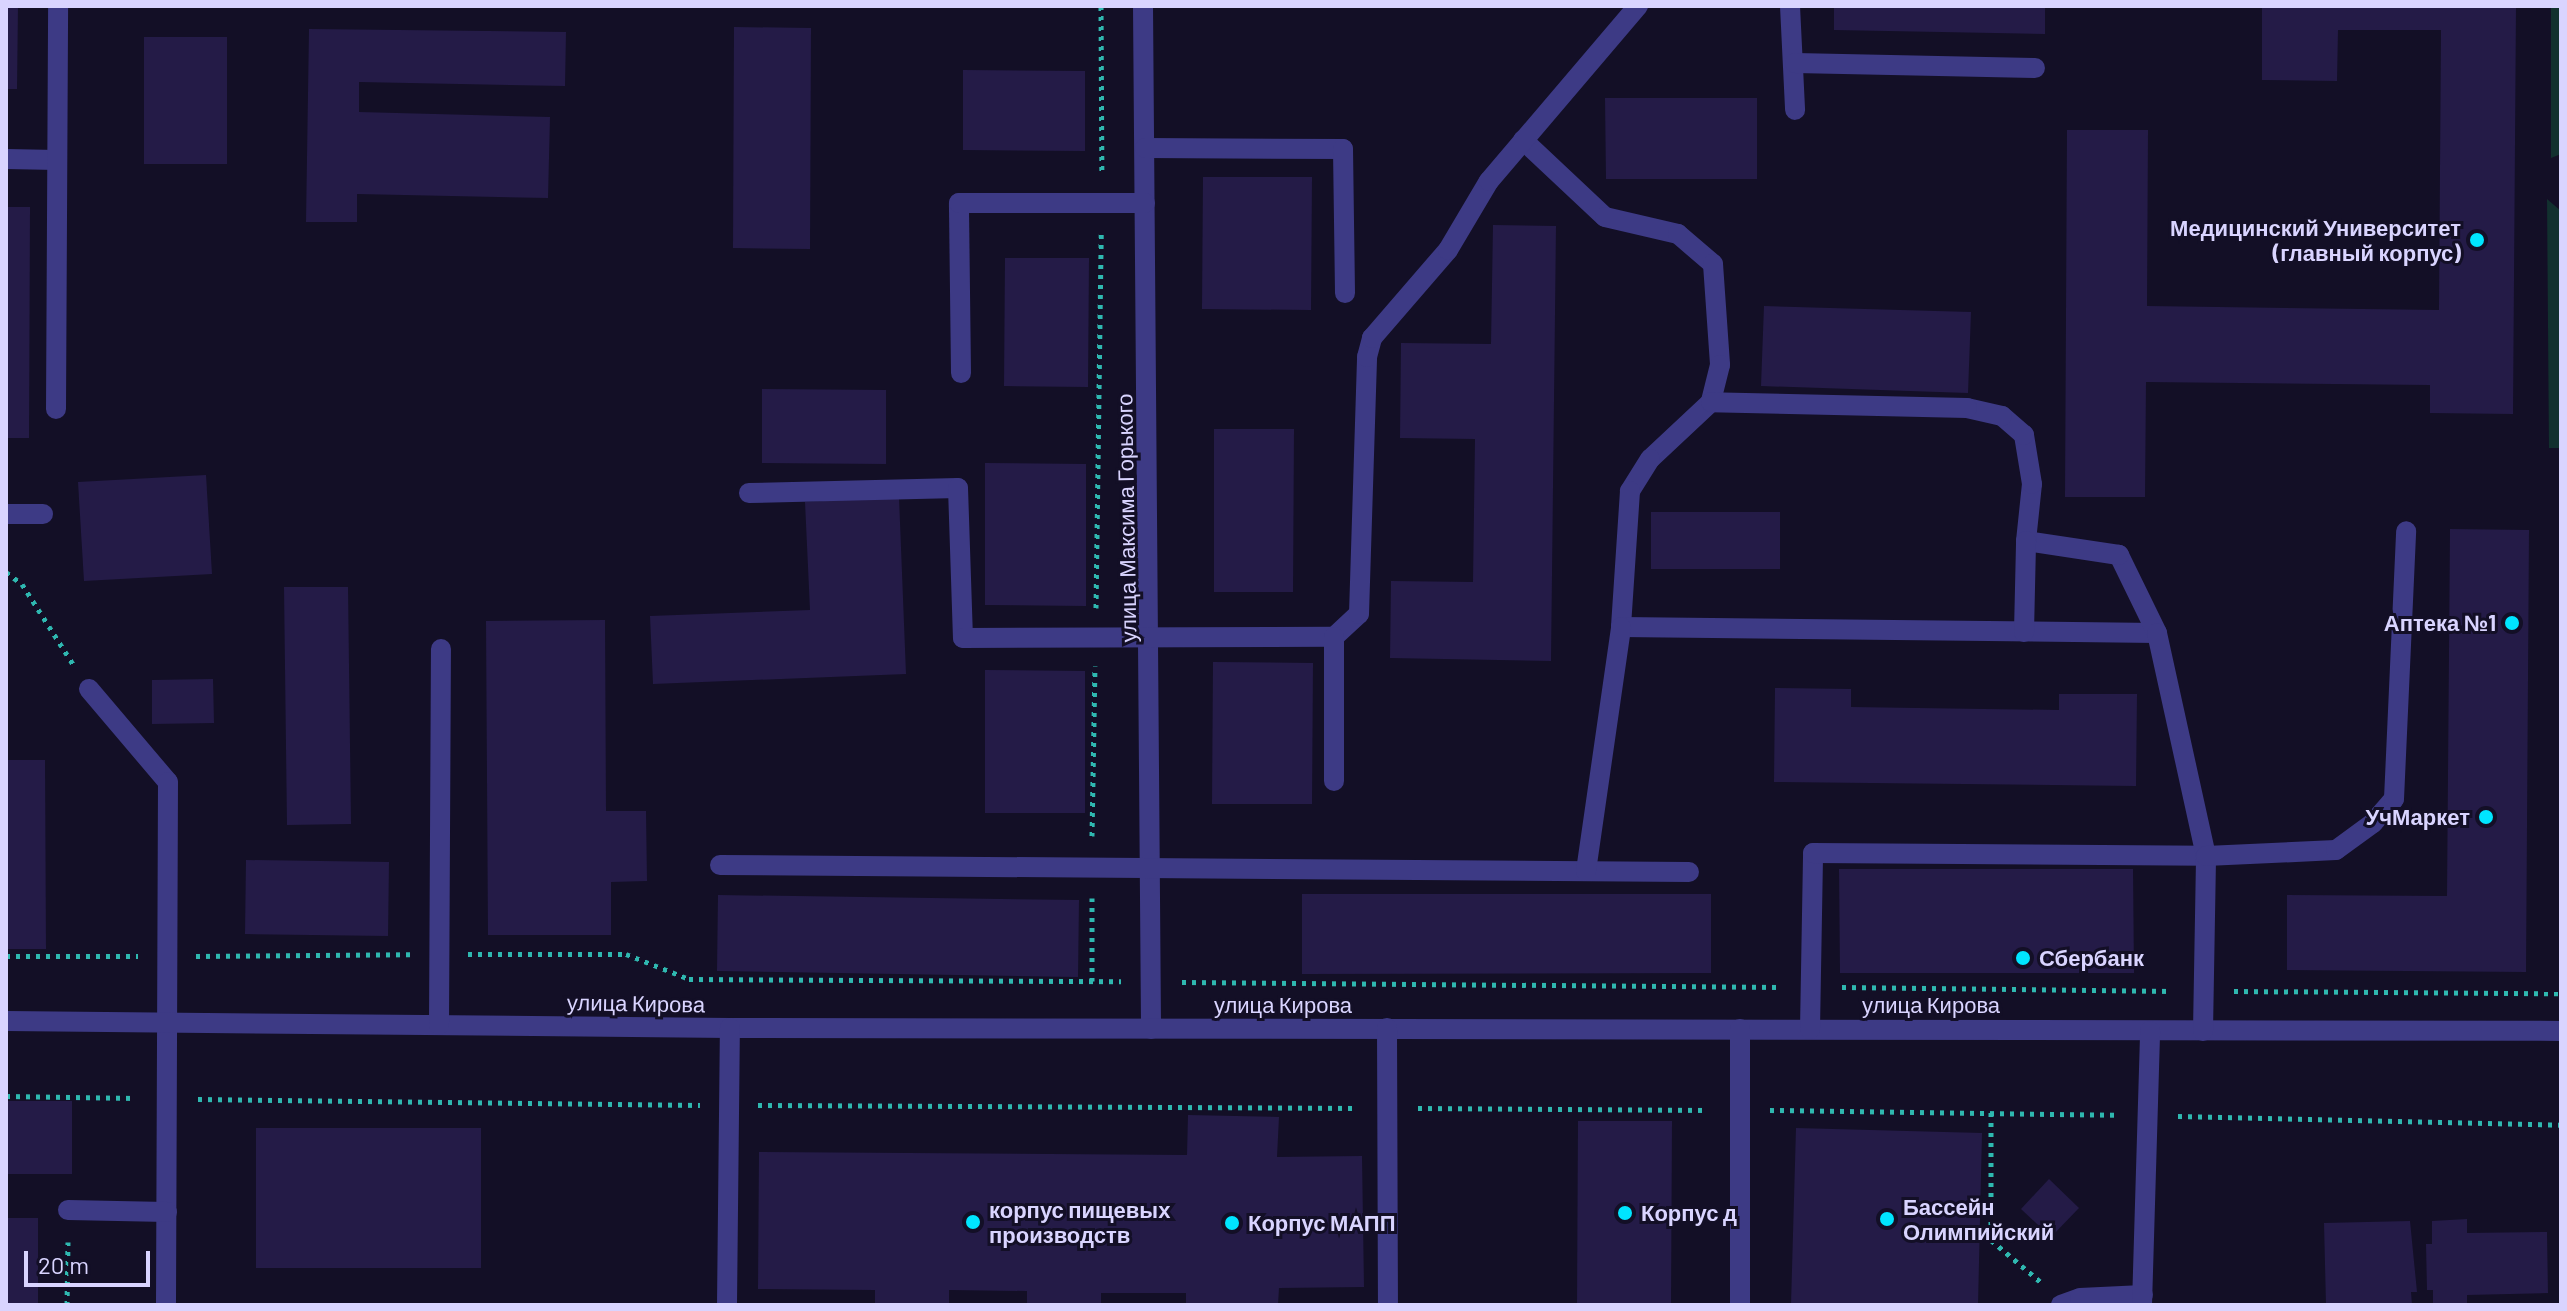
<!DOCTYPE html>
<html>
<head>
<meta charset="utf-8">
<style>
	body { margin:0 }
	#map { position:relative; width:2567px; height:1311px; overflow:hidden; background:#130f26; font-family:Barlow,sans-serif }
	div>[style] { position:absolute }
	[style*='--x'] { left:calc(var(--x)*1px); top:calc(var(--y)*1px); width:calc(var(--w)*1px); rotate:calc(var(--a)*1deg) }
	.green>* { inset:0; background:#12302f }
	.building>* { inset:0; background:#241b47 }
	.path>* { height:5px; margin-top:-2.5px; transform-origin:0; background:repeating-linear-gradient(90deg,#2fb8b0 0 4px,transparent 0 10px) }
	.minor>* { height:20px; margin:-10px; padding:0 10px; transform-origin:10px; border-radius:10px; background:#3d3a85 }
	.dots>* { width:22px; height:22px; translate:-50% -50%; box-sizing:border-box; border:4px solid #130f26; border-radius:50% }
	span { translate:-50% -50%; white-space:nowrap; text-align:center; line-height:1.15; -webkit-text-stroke:6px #130f26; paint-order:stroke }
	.poi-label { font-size:22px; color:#d9d4ff; font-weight:700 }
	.right { translate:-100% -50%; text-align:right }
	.left { translate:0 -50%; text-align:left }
	.street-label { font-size:22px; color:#d9d4ff }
	.frame { position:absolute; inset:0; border:8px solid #d9d4ff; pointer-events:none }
	.scale { position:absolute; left:24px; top:1251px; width:126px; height:36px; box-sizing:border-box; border:4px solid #d9d4ff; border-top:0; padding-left:10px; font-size:24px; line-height:28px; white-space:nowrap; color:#d9d4ff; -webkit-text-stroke:6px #130f26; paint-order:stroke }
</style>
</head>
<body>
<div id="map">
	<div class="green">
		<div style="clip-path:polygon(2551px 6px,2561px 6px,2561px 154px,2551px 158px)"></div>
		<div style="clip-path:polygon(2547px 199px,2561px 211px,2561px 448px,2549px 448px)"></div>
	</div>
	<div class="building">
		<div style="clip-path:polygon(6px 6px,18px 6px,17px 89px,6px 89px)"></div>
		<div style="clip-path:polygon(1834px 6px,2045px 6px,2045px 34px,1834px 30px)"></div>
		<div style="clip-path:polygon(2262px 6px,2516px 6px,2513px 414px,2430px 413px,2430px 385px,2146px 382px,2145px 497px,2065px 497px,2067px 130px,2148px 130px,2147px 306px,2439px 310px,2441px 30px,2338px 30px,2337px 81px,2262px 80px)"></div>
		<div style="clip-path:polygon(734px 27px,811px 28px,810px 249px,733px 248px)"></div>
		<div style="clip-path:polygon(309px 29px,566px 32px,565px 86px,359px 82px,359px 112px,550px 117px,548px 198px,357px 194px,357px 222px,306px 222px)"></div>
		<div style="clip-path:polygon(144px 37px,227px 37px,227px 164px,144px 164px)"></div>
		<div style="clip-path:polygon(963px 70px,1085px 71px,1085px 151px,963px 150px)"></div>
		<div style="clip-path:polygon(1605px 98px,1757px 98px,1757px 179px,1606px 179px)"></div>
		<div style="clip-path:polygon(1203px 177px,1312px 177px,1311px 310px,1202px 309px)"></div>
		<div style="clip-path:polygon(6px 207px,30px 207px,29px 438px,6px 438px)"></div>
		<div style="clip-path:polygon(1493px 225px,1556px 226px,1551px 661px,1390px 658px,1391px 581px,1473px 582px,1475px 439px,1400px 438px,1401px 343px,1491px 344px)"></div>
		<div style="clip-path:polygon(1005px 258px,1089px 258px,1088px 387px,1004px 386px)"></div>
		<div style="clip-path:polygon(1764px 306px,1971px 312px,1968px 393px,1761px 386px)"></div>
		<div style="clip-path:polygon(762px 389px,886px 390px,886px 464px,762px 463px)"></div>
		<div style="clip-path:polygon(1214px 429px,1294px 429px,1293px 592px,1214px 592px)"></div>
		<div style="clip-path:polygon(985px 463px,1086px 464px,1086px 606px,985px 605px)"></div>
		<div style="clip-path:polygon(206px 475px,212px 574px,84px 581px,78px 482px)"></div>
		<div style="clip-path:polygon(899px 497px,906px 674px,653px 684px,650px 616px,810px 610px,805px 502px)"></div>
		<div style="clip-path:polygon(1651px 512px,1780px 512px,1780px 569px,1651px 569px)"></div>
		<div style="clip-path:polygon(2450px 529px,2529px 530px,2526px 972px,2287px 970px,2287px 895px,2447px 896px)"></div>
		<div style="clip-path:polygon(284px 587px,348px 587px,351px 824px,287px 825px)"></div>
		<div style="clip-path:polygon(605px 620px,606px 811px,646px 811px,647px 881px,611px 882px,611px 935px,488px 935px,486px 621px)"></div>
		<div style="clip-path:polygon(1213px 662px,1313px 663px,1312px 804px,1212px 804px)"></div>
		<div style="clip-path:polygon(985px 670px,1085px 671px,1085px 813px,985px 813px)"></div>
		<div style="clip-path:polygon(213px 679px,214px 723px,152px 724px,152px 680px)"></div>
		<div style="clip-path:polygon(1775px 688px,1851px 689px,1851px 707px,2059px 710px,2059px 694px,2137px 694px,2136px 786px,1774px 782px)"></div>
		<div style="clip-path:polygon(6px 760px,45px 760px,46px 949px,6px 949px)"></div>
		<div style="clip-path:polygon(246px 860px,389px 862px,388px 936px,245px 934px)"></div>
		<div style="clip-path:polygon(1839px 869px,2133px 869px,2134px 973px,1840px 973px)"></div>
		<div style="clip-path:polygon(1302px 894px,1711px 894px,1711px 973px,1302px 974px)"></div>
		<div style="clip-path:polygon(718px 895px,1079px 900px,1078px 977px,717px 971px)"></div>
		<div style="clip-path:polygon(6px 1101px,72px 1101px,72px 1174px,6px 1174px)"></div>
		<div style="clip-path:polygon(1188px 1115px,1279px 1117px,1277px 1157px,1362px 1156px,1364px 1287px,1279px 1288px,1278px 1305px,1186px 1305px,1186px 1293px,1101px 1293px,1101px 1305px,1027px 1305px,1027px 1291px,949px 1290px,949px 1305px,875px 1305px,875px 1290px,758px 1289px,759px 1152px,1187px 1155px)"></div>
		<div style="clip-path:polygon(1578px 1121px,1672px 1121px,1671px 1305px,1577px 1305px)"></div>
		<div style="clip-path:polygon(256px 1128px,481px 1128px,481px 1268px,256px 1268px)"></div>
		<div style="clip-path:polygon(1796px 1128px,1982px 1133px,1978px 1305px,1791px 1305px)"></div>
		<div style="clip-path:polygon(2049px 1179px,2079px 1208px,2051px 1237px,2021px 1209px)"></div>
		<div style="clip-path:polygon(6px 1218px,38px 1218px,38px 1305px,6px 1305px)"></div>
		<div style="clip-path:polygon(2467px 1219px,2467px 1233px,2547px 1232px,2548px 1293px,2467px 1295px,2467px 1305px,2433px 1305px,2433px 1290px,2427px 1290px,2426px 1244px,2432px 1244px,2432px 1221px)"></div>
		<div style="clip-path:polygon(2410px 1221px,2417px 1292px,2411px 1292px,2412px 1305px,2326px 1305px,2324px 1223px)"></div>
	</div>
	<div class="path">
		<div style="--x:1101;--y:6;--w:166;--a:89.7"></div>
		<div style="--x:6;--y:572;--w:20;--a:37"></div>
		<div style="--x:22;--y:584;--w:95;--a:57.5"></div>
		<div style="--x:1096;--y:608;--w:374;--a:-89.2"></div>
		<div style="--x:1092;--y:836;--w:170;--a:-89"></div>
		<div style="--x:468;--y:954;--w:158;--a:0"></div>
		<div style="--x:626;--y:954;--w:68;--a:21.6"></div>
		<div style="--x:689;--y:979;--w:432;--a:0.3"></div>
		<div style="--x:6;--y:956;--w:132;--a:0"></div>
		<div style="--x:196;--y:956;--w:214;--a:-0.5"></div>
		<div style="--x:1092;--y:981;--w:83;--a:-90"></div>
		<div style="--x:1182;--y:982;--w:598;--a:0.48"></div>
		<div style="--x:1842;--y:987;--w:330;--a:0.7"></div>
		<div style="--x:2234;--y:991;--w:327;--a:0.4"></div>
		<div style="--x:6;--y:1096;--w:130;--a:0.9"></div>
		<div style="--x:198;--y:1099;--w:502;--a:0.68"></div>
		<div style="--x:758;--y:1105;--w:598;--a:0.29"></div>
		<div style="--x:1418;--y:1108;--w:290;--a:0.4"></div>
		<div style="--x:1770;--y:1110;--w:346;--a:0.8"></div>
		<div style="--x:1991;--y:1112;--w:128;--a:90"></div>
		<div style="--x:1991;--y:1240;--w:68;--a:40.2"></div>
		<div style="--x:2178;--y:1116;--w:383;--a:1.3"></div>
		<div style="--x:67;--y:1305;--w:63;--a:-89.1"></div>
	</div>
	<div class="minor">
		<div style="--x:1143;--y:6;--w:1023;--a:89.55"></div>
		<div style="--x:1790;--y:6;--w:104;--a:87.2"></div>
		<div style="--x:1795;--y:63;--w:240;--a:1.2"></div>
		<div style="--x:1523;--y:140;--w:112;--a:43.2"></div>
		<div style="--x:1605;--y:217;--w:75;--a:13.1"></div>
		<div style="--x:1678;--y:234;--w:46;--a:40.6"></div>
		<div style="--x:1713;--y:264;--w:101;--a:86"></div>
		<div style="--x:1720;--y:365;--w:38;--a:104"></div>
		<div style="--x:1711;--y:402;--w:83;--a:136.9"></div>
		<div style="--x:1650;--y:459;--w:38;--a:122"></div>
		<div style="--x:1630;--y:491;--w:136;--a:93.8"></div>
		<div style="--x:1621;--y:627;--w:536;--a:0.64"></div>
		<div style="--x:2157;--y:633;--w:87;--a:-116"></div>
		<div style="--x:2119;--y:555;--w:94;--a:-171.4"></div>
		<div style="--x:2026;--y:541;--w:57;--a:-84"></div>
		<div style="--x:2032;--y:484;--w:50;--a:-99.3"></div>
		<div style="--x:2024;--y:435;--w:29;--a:-139"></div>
		<div style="--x:2002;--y:416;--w:36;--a:-167"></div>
		<div style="--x:1967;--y:408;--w:256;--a:-178.7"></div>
		<div style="--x:1145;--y:148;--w:198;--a:0.3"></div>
		<div style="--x:1343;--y:149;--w:144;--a:89.2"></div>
		<div style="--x:6;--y:159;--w:51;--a:1.1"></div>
		<div style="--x:961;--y:373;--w:170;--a:-90.7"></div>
		<div style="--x:959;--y:203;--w:186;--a:0"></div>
		<div style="--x:56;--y:409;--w:403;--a:-89.7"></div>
		<div style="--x:749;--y:493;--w:209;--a:-1.4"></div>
		<div style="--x:958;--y:488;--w:150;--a:88.1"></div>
		<div style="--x:963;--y:638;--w:371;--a:-0.2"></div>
		<div style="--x:1334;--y:637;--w:34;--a:-43"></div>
		<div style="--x:1359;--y:614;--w:257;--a:-88.2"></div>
		<div style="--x:1367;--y:357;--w:20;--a:-75"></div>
		<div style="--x:1372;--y:338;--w:116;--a:-49.2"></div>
		<div style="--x:1448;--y:250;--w:80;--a:-59.3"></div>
		<div style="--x:1489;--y:181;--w:230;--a:-49.6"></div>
		<div style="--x:6;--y:514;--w:37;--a:0"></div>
		<div style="--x:2024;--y:632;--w:91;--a:-88.7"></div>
		<div style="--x:89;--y:689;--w:122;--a:49.7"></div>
		<div style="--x:168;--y:782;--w:523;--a:90.22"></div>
		<div style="--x:1334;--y:781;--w:144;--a:-90"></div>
		<div style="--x:720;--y:865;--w:969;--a:0.41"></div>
		<div style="--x:1586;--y:871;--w:246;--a:-81.8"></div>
		<div style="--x:6;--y:1021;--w:724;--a:0.55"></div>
		<div style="--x:730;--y:1028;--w:1831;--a:0.09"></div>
		<div style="--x:439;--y:1025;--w:376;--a:-89.7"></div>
		<div style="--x:1387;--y:1028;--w:277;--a:89.8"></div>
		<div style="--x:1810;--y:1029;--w:176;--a:-89"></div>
		<div style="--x:1813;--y:853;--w:393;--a:0.4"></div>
		<div style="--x:2206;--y:856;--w:228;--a:-102.4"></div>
		<div style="--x:2203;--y:1031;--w:175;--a:-89"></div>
		<div style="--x:2206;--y:856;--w:130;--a:-2.6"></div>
		<div style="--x:2336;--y:850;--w:46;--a:-36.1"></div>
		<div style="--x:2373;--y:823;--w:32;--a:-49"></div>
		<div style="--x:2394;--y:799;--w:268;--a:-87.4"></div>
		<div style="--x:68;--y:1210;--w:99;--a:1.2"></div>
		<div style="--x:727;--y:1305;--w:277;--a:-89.4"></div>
		<div style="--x:1740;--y:1305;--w:276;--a:-90"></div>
		<div style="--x:2061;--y:1305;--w:20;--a:-20"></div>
		<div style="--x:2080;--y:1298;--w:63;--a:-2.7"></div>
		<div style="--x:2142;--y:1305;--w:274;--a:-88.3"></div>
	</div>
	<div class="dots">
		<div style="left:2477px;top:240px;background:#00e5ff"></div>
		<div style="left:2512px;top:623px;background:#00e5ff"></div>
		<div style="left:2486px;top:817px;background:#00e5ff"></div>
		<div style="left:2023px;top:958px;background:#00e5ff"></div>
		<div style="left:1625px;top:1213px;background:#00e5ff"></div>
		<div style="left:1887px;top:1219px;background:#00e5ff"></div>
		<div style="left:973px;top:1222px;background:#00e5ff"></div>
		<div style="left:1232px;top:1223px;background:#00e5ff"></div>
	</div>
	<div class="poi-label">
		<span class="right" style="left:2461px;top:240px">Медицинский Университет<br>(главный корпус)</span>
		<span class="right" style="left:2496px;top:623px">Аптека №1</span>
		<span class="right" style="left:2470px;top:817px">УчМаркет</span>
		<span class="left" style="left:2039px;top:958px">Сбербанк</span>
		<span class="left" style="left:1903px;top:1219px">Бассейн<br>Олимпийский</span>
		<span class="left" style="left:989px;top:1222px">корпус пищевых<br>производств</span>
		<span class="left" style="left:1641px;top:1213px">Корпус д</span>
		<span class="left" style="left:1248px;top:1223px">Корпус МАПП</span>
	</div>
	<div class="street-label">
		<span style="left:1126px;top:518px;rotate:-91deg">улица Максима Горького</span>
		<span style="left:636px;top:1003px;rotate:1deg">улица Кирова</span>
		<span style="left:1283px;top:1005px">улица Кирова</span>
		<span style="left:1931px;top:1005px">улица Кирова</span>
	</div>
	<div class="frame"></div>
	<div class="scale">20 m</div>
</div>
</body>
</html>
